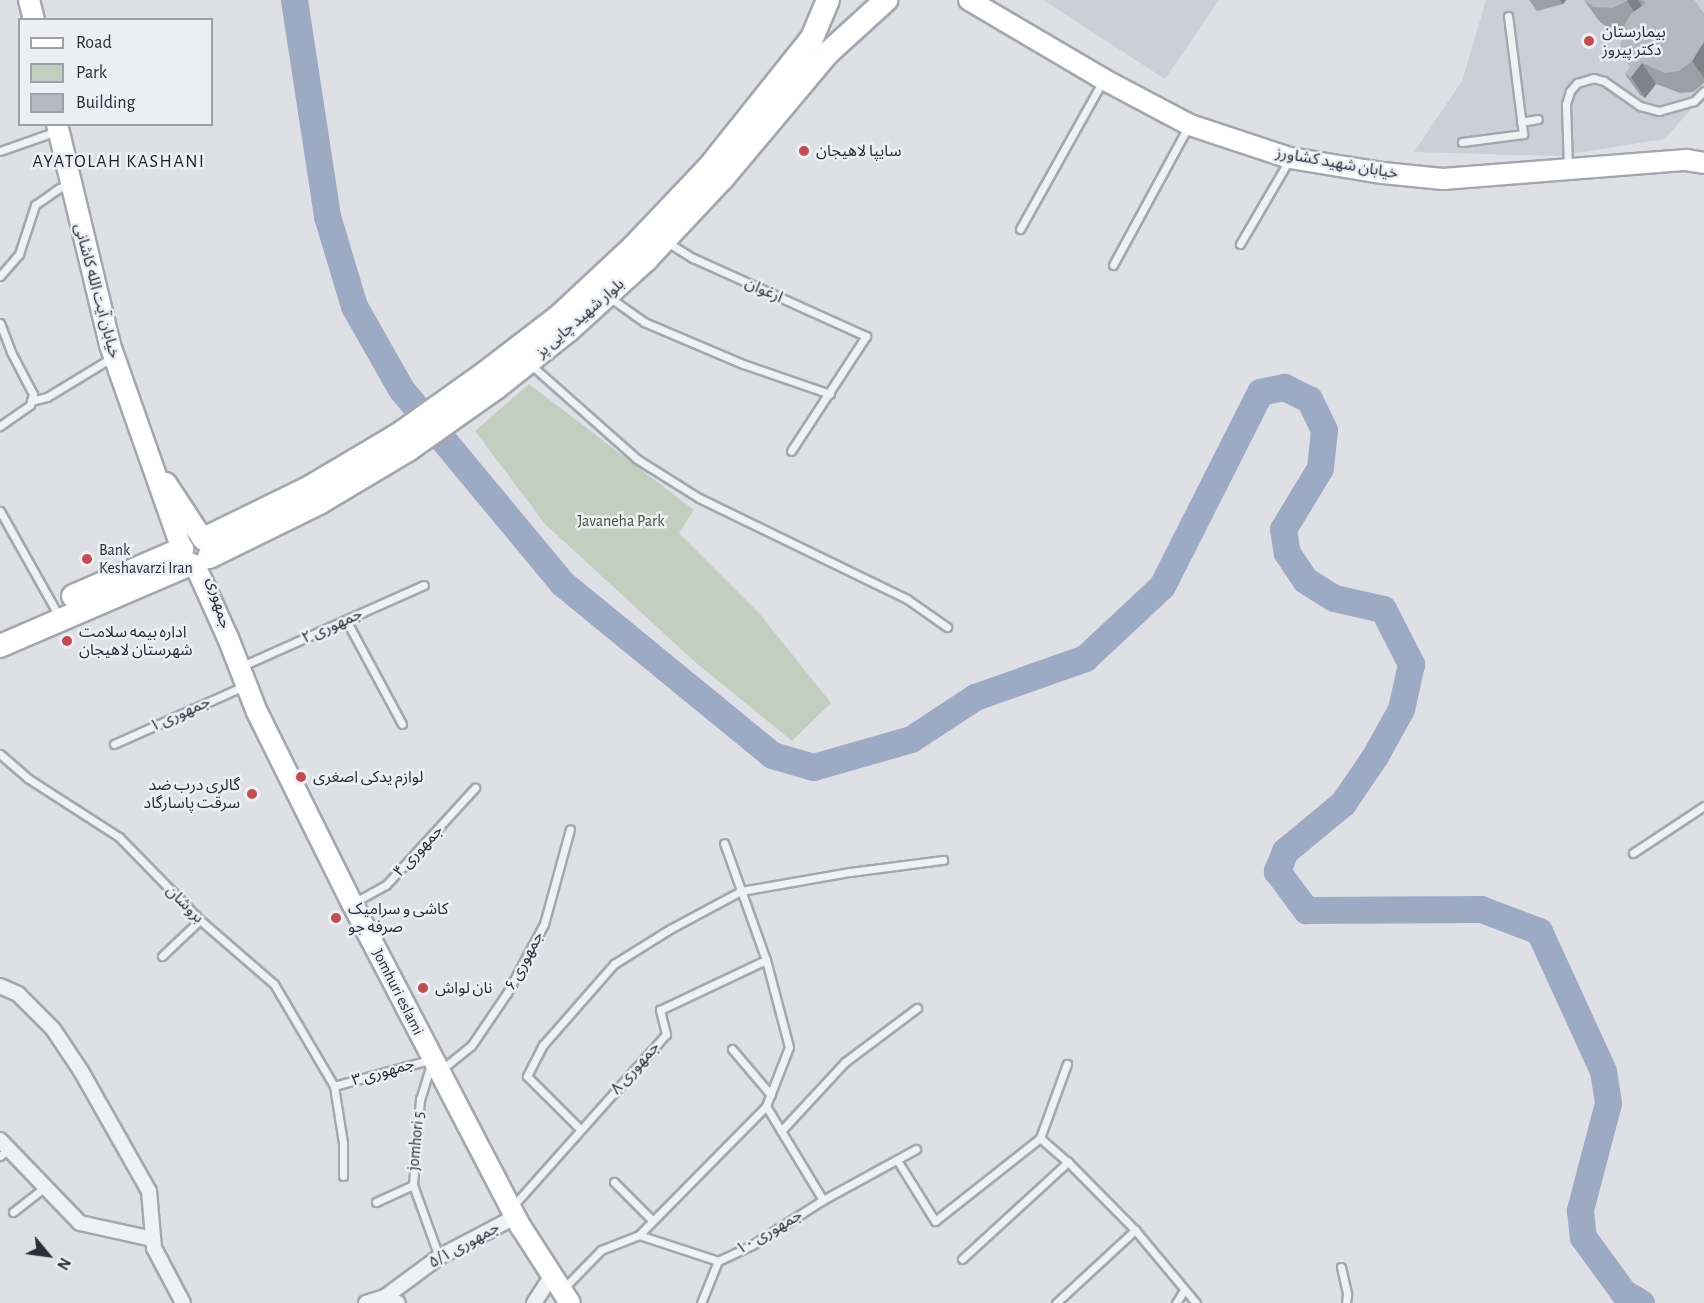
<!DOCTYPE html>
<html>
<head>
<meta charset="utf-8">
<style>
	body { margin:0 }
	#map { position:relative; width:1704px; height:1303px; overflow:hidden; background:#dee0e6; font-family:"Alegreya Sans","Noto Sans Arabic",sans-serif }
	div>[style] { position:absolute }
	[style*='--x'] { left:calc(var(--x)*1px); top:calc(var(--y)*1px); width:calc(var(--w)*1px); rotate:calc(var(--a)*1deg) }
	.built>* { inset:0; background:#cccfd7 }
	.green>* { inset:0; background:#c2cfc0 }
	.river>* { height:27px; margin:-13.5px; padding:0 13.5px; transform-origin:13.5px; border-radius:13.5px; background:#9caac3 }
	.roads { filter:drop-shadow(2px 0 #a4a7af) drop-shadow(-2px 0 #a4a7af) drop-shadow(0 2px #a4a7af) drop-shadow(0 -2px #a4a7af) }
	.service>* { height:7px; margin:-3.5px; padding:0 3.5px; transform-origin:3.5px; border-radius:3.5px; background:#f0f1f5 }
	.minor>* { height:14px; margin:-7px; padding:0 7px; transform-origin:7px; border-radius:7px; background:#f0f1f5 }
	.secondary>* { height:20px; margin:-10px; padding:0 10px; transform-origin:10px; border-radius:10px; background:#fff }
	.primary>* { height:22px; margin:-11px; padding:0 11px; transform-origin:11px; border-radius:11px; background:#fff }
	.wall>* { inset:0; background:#9d9fa7 }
	.shaded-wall>* { inset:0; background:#7f8288 }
	.building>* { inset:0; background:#b6b9c2 }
	.dots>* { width:16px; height:16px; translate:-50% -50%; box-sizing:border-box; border:3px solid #edeff4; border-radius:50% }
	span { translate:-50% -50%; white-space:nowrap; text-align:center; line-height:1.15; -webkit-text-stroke:5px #edeff4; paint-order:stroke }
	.poi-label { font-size:16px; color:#292d3b }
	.left { translate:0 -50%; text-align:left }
	.right { translate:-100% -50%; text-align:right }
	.street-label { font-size:16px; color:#292d3b }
	.park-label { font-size:16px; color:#395537 }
	.neighbourhood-label { font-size:18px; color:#1b1e2c; letter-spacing:1.5px }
	.legend { position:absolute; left:18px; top:18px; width:195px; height:108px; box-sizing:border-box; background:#edeff4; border:2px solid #9fa1aa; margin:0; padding:8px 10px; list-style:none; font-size:18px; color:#292d3b }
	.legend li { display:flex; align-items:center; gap:12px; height:30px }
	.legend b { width:30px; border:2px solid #9fa1aa }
	.north { position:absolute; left:18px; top:1225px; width:60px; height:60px; -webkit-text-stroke:4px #edeff4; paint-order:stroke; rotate:119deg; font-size:16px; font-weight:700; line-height:24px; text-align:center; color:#292d3b }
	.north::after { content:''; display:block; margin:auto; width:21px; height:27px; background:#292d3b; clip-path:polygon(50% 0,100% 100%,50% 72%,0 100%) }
</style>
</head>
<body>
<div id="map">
	<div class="built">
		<div style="clip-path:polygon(1043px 0,1219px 0,1165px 79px)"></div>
		<div style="clip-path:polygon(1486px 0,1704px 0,1704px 94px,1665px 139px,1557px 156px,1414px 152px,1462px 81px)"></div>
	</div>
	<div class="green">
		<div style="clip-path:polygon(529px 384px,694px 510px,679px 533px,759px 613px,831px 703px,792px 741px,695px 662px,545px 524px,475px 431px)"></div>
	</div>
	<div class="river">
		<div style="--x:294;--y:0;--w:219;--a:81.3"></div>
		<div style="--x:327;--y:216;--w:94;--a:73.3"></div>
		<div style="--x:354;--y:306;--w:95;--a:60.5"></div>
		<div style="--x:401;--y:389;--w:252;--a:50.3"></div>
		<div style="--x:562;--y:583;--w:271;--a:39.3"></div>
		<div style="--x:772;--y:755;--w:43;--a:16.3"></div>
		<div style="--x:813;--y:767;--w:102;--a:-15.9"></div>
		<div style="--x:911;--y:739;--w:77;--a:-33.3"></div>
		<div style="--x:975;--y:697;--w:117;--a:-19.5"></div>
		<div style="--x:1085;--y:658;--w:105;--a:-43.1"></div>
		<div style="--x:1162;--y:586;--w:217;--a:-63.2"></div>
		<div style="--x:1260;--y:392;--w:25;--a:-12"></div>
		<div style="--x:1284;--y:387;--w:28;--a:26"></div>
		<div style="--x:1309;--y:399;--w:34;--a:64"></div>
		<div style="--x:1324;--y:430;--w:38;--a:96"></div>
		<div style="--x:1320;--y:468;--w:71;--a:121.2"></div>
		<div style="--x:1283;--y:529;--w:24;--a:81"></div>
		<div style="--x:1287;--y:553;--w:32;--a:56"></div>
		<div style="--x:1305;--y:580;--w:34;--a:32"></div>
		<div style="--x:1334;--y:598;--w:50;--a:12.7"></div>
		<div style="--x:1383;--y:609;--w:62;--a:63"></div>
		<div style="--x:1411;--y:664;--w:46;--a:102.5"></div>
		<div style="--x:1401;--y:709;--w:54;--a:119"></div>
		<div style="--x:1375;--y:756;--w:57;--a:124.2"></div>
		<div style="--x:1343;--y:803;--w:75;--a:140.4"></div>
		<div style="--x:1285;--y:851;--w:22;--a:112"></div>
		<div style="--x:1277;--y:871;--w:49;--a:53.4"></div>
		<div style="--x:1306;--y:910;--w:175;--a:-0.3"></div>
		<div style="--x:1481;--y:909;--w:62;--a:20.8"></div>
		<div style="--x:1539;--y:931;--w:154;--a:65.4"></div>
		<div style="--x:1603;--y:1071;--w:32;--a:81"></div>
		<div style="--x:1608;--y:1103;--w:111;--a:104.7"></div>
		<div style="--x:1580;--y:1210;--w:27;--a:84"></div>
		<div style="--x:1583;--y:1237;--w:68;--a:54"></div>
		<div style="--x:1623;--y:1292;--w:21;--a:31"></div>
	</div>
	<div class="roads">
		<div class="service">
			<div style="--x:1521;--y:122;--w:17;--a:-10"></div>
			<div style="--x:1462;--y:142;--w:62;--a:-7.5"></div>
			<div style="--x:1523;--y:134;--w:119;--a:-97.2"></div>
			<div style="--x:0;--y:151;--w:60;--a:-19.3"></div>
			<div style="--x:1568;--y:168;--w:64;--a:-91.8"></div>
			<div style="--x:1566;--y:104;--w:14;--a:-73"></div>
			<div style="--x:1570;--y:91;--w:11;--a:-49"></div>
			<div style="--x:1577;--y:83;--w:17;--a:-17"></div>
			<div style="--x:1593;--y:78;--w:11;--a:15"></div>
			<div style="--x:1604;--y:81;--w:44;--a:34.8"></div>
			<div style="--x:1640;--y:106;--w:20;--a:15"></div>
			<div style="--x:1659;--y:111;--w:36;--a:-16"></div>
			<div style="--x:1694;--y:101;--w:14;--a:-45"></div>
			<div style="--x:1020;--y:229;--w:168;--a:-60.8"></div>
			<div style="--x:667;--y:242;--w:31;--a:32"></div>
			<div style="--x:693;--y:258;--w:190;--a:24.3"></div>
			<div style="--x:866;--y:336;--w:137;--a:123.1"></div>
			<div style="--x:1240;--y:244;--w:97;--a:-59.7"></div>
			<div style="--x:1113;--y:265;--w:157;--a:-61.5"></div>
			<div style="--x:0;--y:276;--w:29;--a:-49"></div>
			<div style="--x:19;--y:254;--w:52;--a:-71.9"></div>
			<div style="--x:35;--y:205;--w:29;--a:-35"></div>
			<div style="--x:59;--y:188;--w:10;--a:-17"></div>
			<div style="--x:609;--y:297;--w:43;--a:35.5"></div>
			<div style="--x:644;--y:322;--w:108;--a:23"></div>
			<div style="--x:743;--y:364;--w:92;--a:19"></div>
			<div style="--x:0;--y:323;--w:31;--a:69"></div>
			<div style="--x:11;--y:352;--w:47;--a:62.4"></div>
			<div style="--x:33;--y:394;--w:11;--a:105"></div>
			<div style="--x:30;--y:405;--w:37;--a:145"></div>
			<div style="--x:530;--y:364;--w:143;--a:41.6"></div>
			<div style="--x:637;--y:459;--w:73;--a:32.2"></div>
			<div style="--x:699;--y:498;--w:231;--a:25.9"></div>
			<div style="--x:907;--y:599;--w:49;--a:35"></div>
			<div style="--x:31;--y:401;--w:16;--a:-14"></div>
			<div style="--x:47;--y:397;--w:77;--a:-31.2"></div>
			<div style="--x:0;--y:511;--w:120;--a:60.7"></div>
			<div style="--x:346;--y:620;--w:118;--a:61.7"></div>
			<div style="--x:242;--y:666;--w:199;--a:-24"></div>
			<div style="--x:114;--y:744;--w:142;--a:-24"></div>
			<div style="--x:0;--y:754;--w:38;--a:41"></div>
			<div style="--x:29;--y:779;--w:107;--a:32.8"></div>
			<div style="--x:119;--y:837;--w:116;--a:45.7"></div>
			<div style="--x:200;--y:920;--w:98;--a:40.9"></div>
			<div style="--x:274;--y:984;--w:118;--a:59.5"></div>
			<div style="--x:334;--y:1086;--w:58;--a:81"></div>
			<div style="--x:343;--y:1143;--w:33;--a:90"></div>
			<div style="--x:1633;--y:853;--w:85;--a:-33.5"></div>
			<div style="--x:355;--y:902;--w:35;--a:-29"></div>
			<div style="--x:386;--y:885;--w:132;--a:-47.5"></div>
			<div style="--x:162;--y:956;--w:52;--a:-43.5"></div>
			<div style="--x:732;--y:1049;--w:60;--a:49.7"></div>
			<div style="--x:431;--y:1064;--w:37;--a:107"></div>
			<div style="--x:420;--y:1099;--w:86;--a:94.7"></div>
			<div style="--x:413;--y:1185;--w:77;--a:70.1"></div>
			<div style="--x:441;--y:1070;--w:38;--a:-39"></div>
			<div style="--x:471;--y:1046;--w:64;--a:-55.8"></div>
			<div style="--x:507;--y:993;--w:78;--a:-61.8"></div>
			<div style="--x:544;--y:924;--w:98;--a:-74.7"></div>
			<div style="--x:334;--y:1086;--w:103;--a:-15.3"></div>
			<div style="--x:766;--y:1106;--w:110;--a:58.8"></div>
			<div style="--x:580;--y:1129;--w:75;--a:-135"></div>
			<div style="--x:527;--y:1076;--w:35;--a:-63"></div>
			<div style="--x:543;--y:1045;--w:108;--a:-48.8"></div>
			<div style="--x:614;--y:964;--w:66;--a:-32"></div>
			<div style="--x:670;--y:929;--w:81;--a:-28.2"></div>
			<div style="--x:741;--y:891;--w:111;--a:-9.9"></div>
			<div style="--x:850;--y:872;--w:94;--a:-7.4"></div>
			<div style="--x:781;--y:1131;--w:94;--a:-47.2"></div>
			<div style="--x:845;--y:1062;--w:90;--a:-36.9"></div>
			<div style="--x:1040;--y:1138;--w:37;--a:41"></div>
			<div style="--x:1068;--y:1162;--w:95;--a:45.4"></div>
			<div style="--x:1135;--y:1230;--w:95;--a:50.1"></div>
			<div style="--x:0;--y:1156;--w:10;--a:-37"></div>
			<div style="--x:897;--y:1160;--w:72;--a:58.1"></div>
			<div style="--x:935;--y:1221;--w:134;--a:-38.3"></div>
			<div style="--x:1040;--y:1138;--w:79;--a:-70"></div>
			<div style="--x:614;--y:1182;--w:54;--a:45"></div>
			<div style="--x:376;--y:1202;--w:41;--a:-24.7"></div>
			<div style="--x:513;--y:1206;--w:230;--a:-48.3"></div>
			<div style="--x:666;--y:1034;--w:25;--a:-104"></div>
			<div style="--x:660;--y:1010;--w:117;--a:-25.3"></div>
			<div style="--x:13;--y:1212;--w:41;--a:-38"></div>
			<div style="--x:639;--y:1235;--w:181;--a:-45.4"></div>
			<div style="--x:766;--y:1106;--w:63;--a:-68.7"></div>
			<div style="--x:789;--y:1047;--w:90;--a:-104.8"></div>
			<div style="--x:766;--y:960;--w:124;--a:-109.7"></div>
			<div style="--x:962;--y:1259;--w:144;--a:-42.5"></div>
			<div style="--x:1341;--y:1267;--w:28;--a:77"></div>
			<div style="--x:1347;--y:1294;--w:9;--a:96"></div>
			<div style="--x:563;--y:1289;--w:54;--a:-45.7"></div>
			<div style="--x:601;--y:1250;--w:41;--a:-21.5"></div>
			<div style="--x:639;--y:1235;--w:83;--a:18.2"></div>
			<div style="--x:718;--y:1261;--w:38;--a:-25"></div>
			<div style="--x:752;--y:1245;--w:84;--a:-32.4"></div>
			<div style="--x:823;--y:1200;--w:106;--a:-28.7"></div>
			<div style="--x:701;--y:1303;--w:45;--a:-68"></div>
			<div style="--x:1056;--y:1303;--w:108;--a:-42.7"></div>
			<div style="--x:1176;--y:1303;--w:15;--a:-58"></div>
		</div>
		<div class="minor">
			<div style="--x:0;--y:986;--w:20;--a:24"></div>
			<div style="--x:18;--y:994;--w:49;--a:45"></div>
			<div style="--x:53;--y:1029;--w:50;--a:56.3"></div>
			<div style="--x:81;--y:1071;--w:138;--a:60.5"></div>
			<div style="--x:149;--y:1191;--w:57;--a:85"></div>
			<div style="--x:154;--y:1248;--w:62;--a:62.2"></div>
			<div style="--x:0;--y:1140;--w:115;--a:46.1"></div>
			<div style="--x:80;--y:1223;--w:75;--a:12.4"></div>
			<div style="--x:385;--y:1297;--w:67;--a:-36.5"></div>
			<div style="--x:439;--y:1257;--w:86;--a:-27.8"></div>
			<div style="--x:366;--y:1303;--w:20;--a:-18"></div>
			<div style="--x:385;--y:1297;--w:14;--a:25"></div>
			<div style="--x:534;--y:1303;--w:31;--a:-57"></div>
		</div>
		<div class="secondary">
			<div style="--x:29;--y:0;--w:21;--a:76"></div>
			<div style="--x:969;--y:0;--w:156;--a:30.5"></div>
			<div style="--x:1103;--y:79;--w:98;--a:27.9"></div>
			<div style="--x:1190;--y:125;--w:105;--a:18.3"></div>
			<div style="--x:1290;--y:158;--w:94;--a:9.2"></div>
			<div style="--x:1383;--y:173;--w:60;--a:5.7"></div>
			<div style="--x:1443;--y:179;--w:244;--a:-4.5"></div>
			<div style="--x:1686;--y:160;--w:18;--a:9"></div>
			<div style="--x:57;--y:124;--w:227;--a:76.5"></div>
			<div style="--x:110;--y:345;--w:216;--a:70.6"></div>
			<div style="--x:166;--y:483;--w:66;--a:56.8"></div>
			<div style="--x:195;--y:565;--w:80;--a:65.7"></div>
			<div style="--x:228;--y:638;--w:79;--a:68.6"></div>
			<div style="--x:257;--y:712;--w:213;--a:63.6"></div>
			<div style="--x:352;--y:903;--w:365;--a:62.5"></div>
			<div style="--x:521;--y:1227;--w:90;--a:57.2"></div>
		</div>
		<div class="primary">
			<div style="--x:204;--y:539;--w:118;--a:-26.1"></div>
			<div style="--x:310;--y:487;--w:102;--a:-30.6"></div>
			<div style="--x:398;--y:435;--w:107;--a:-35.5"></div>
			<div style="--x:485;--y:373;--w:92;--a:-37.5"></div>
			<div style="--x:558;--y:317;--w:103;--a:-43"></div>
			<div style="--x:633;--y:247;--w:110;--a:-46.5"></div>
			<div style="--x:709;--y:167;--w:165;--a:-51.4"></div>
			<div style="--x:812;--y:38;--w:41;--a:-67.2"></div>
			<div style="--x:209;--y:557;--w:123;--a:-26.1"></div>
			<div style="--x:319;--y:503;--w:104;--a:-30.8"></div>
			<div style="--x:408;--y:450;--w:108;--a:-35.2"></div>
			<div style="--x:496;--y:388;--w:93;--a:-38.5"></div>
			<div style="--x:569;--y:330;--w:104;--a:-42.3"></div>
			<div style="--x:646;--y:260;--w:112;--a:-46.8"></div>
			<div style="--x:723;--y:178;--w:163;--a:-50"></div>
			<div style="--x:828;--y:53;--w:79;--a:-42.4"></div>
			<div style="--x:73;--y:596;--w:119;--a:-23.3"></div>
			<div style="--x:0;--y:646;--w:207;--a:-23.3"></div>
		</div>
	</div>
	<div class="wall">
		<div style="clip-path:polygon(1529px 0,1566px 0,1563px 4px,1537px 11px)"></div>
		<div style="clip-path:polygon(1584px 0,1694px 0,1704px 14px,1704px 83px,1693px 92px,1680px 93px,1656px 84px,1645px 98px,1640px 95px,1625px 74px,1630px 67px,1624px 29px,1607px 27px,1599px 21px)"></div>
	</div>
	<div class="shaded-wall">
		<div style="clip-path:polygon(1560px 0,1566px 0,1563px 4px)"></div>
		<div style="clip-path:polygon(1628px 0,1638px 0,1648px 14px,1641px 22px,1627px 1px)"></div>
		<div style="clip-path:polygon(1704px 40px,1704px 78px,1692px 61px)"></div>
		<div style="clip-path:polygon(1642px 63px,1656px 84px,1645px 98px,1631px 77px)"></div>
	</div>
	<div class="building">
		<div style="clip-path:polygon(1584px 0,1628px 0,1613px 8px,1593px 7px)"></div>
		<div style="clip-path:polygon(1642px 0,1694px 0,1703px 13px,1704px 15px,1704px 42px,1692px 61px,1679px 71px,1665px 73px,1642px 63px,1631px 77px,1625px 74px,1630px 67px,1623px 57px,1620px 45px,1625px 24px,1632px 13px,1646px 3px)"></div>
	</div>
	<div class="dots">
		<div style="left:1589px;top:41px;background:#c04e51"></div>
		<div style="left:804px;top:151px;background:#c04e51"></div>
		<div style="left:87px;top:559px;background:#c04e51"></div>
		<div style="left:67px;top:641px;background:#c04e51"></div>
		<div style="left:301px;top:777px;background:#c04e51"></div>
		<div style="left:252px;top:794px;background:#c04e51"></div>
		<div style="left:336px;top:918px;background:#c04e51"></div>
		<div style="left:423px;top:988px;background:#c04e51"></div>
	</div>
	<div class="poi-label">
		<span class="left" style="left:1602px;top:41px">بیمارستان<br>دکتر پیروز</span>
		<span class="left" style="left:816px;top:151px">سایپا لاهیجان</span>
		<span class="left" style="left:99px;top:559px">Bank<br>Keshavarzi Iran</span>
		<span class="left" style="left:79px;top:641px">اداره بیمه سلامت<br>شهرستان لاهیجان</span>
		<span class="left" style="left:313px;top:777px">لوازم یدکی اصغری</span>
		<span class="right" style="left:240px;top:794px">گالری درب ضد<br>سرقت پاسارگاد</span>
		<span class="left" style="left:348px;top:918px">کاشی و سرامیک<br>صرفه جو</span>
		<span class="left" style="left:435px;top:988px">نان لواش</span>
	</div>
	<div class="street-label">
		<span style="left:1337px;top:163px;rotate:10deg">خیابان شهید کشاورز</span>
		<span style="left:764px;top:290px;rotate:24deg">ارغوان</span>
		<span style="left:97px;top:291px;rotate:75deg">خیابان آیت الله کاشانی</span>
		<span style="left:580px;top:318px;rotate:-41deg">بلوار شهید چایی پز</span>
		<span style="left:219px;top:603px;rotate:75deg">جمهوری</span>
		<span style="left:332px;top:626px;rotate:-24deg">جمهوری ۲</span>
		<span style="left:180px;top:714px;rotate:-24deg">جمهوری ۱</span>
		<span style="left:418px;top:851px;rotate:-47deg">جمهوری ۴</span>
		<span style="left:185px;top:904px;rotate:45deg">بروشان</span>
		<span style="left:524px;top:961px;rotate:-62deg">جمهوری ۶</span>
		<span style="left:398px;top:992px;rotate:63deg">Jomhuri eslami</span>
		<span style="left:635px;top:1068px;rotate:-48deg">جمهوری ۸</span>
		<span style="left:383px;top:1072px;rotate:-16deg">جمهوری ۳</span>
		<span style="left:416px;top:1141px;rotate:-85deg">jomhori 5</span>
		<span style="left:769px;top:1232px;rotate:-30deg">جمهوری ۱۰</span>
		<span style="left:464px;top:1245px;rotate:-29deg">جمهوری ۵/۱</span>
	</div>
	<div class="park-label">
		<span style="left:621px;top:521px">Javaneha Park</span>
	</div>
	<div class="neighbourhood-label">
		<span style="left:119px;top:162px">AYATOLAH KASHANI</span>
	</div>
	<ul class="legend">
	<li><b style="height:8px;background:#fff"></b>Road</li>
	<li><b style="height:16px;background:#c2cfc0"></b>Park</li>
	<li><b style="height:16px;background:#b6b9c2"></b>Building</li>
	</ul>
	<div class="north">N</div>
</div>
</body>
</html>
